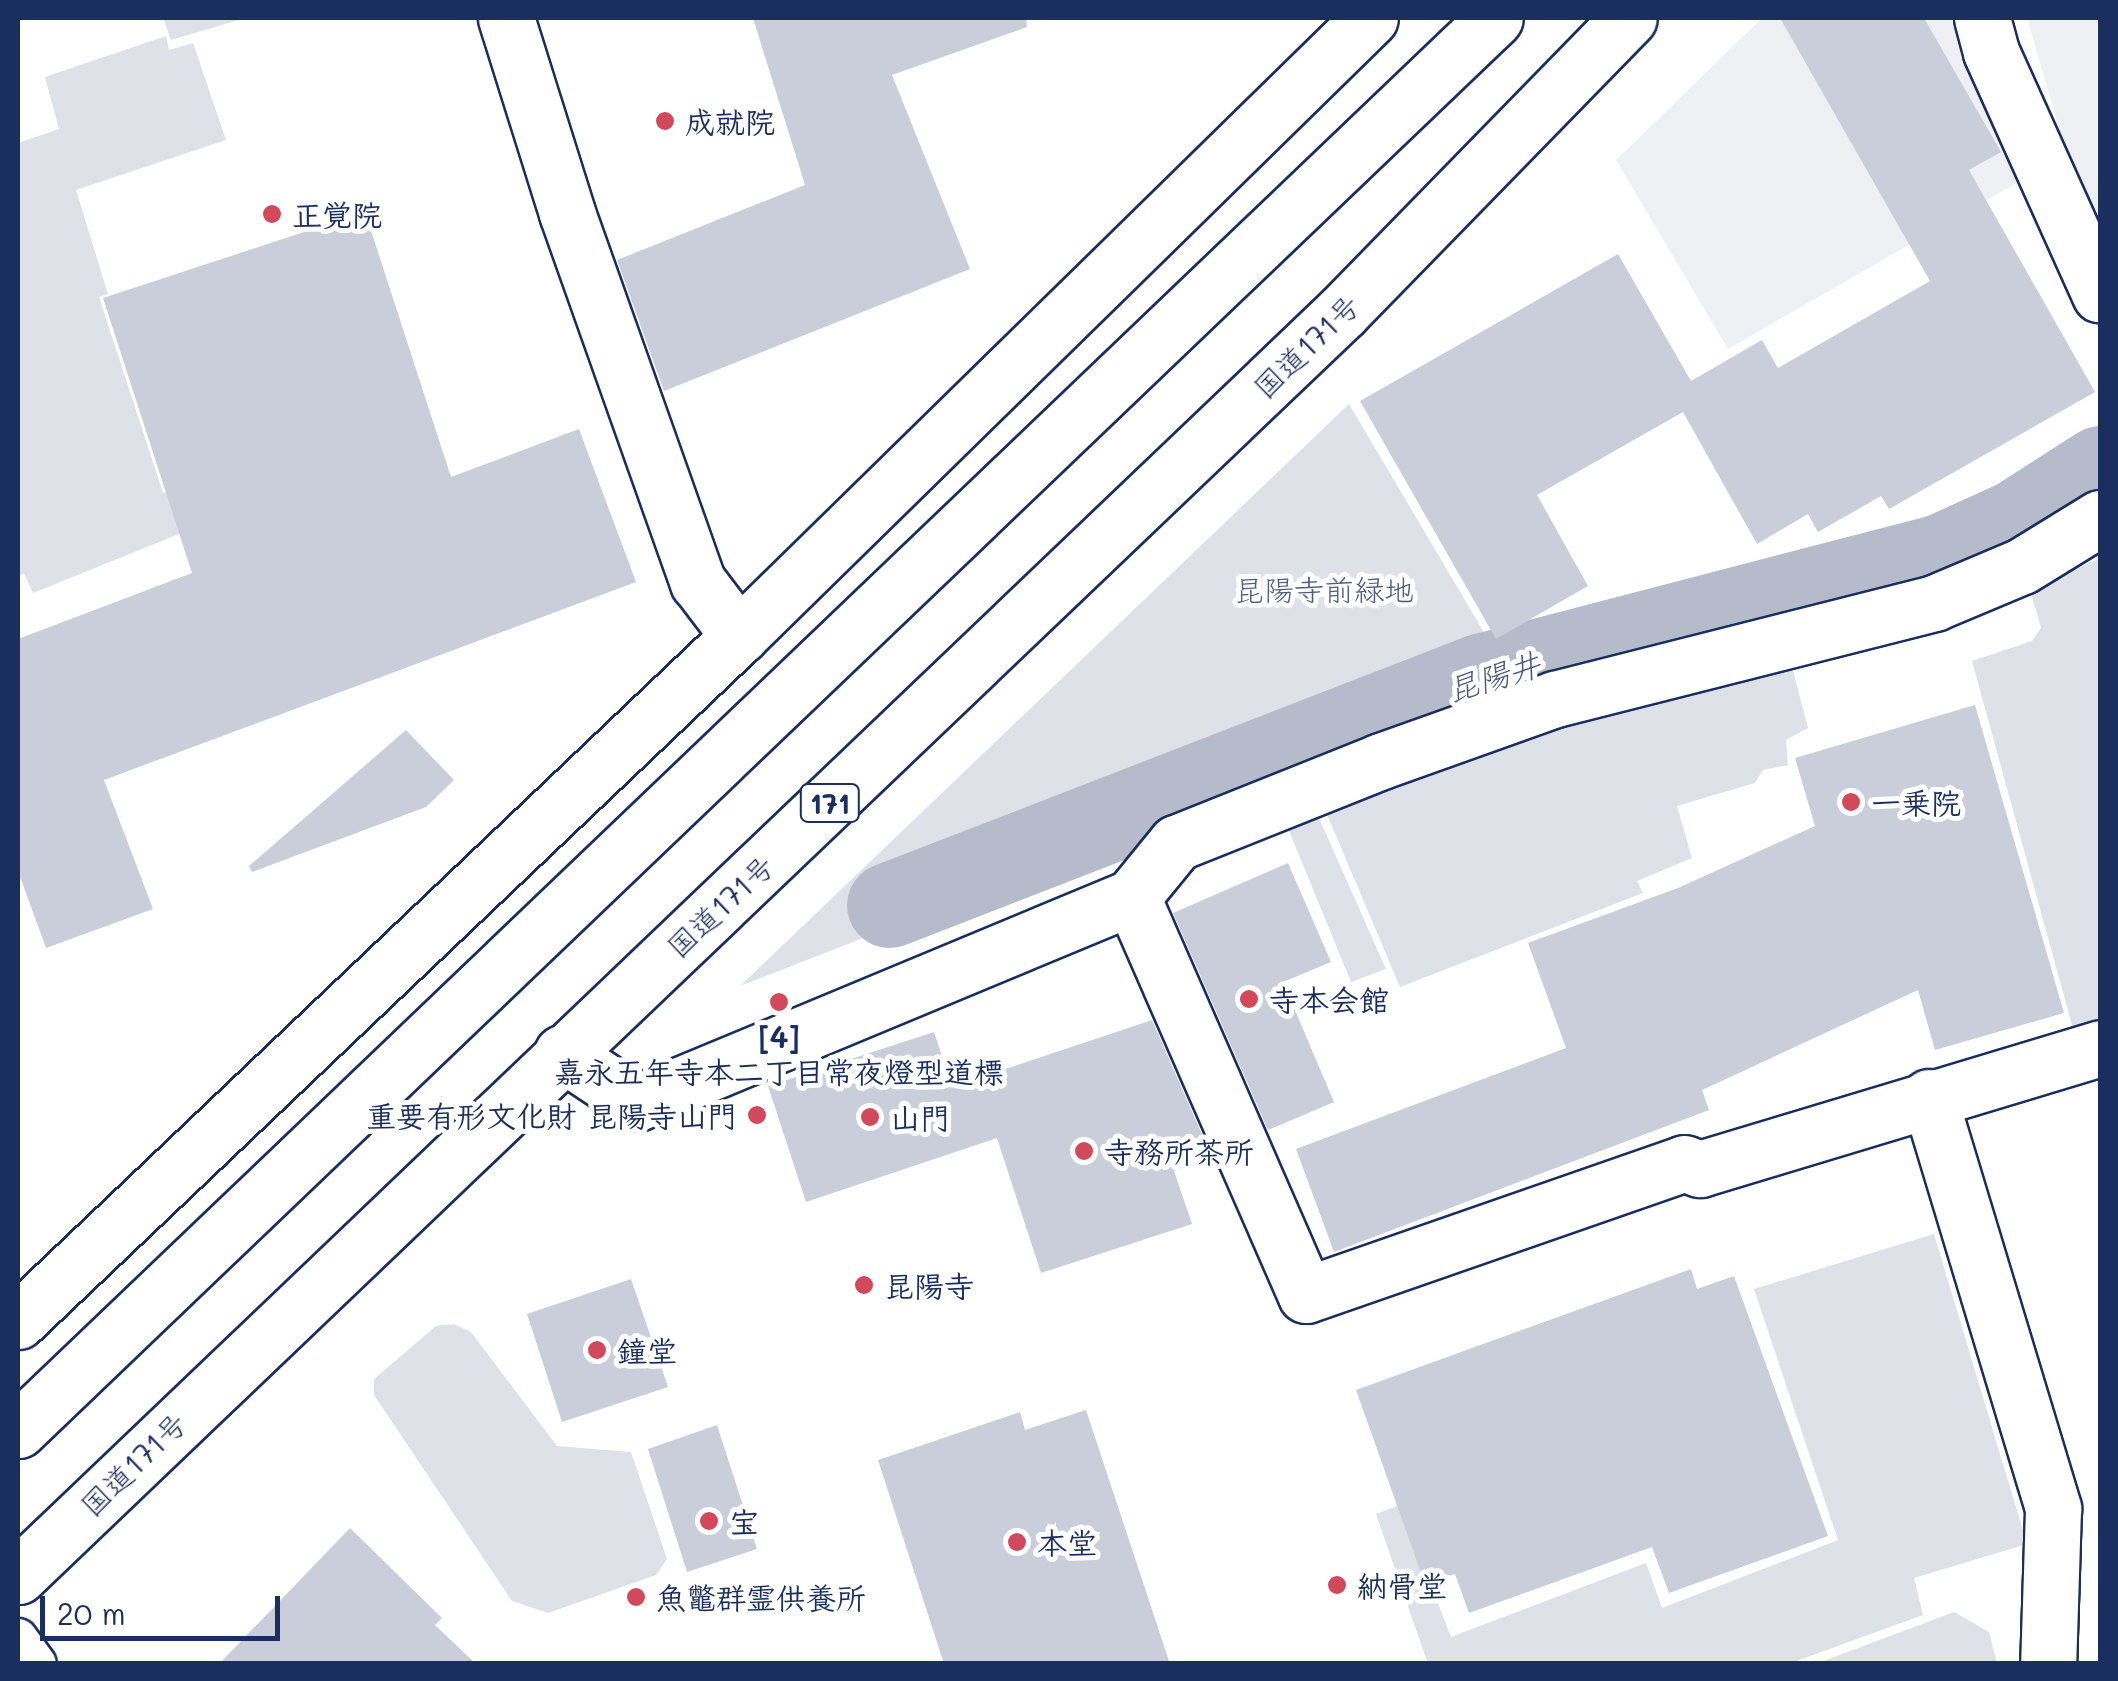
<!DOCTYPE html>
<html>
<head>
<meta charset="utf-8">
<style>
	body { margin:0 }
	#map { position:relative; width:2118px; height:1681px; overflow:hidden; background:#fff; font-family:Mali,"Klee One",sans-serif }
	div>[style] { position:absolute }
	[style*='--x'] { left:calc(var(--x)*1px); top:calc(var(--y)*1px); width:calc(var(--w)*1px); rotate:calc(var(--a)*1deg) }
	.built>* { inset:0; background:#eff0f4 }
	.green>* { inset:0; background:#dee1e7 }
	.canal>* { height:85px; margin:-42.5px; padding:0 42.5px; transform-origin:42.5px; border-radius:42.5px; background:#b5bbca }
	.building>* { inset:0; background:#caceda }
	.roads { filter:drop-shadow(2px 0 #1b2f5e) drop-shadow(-2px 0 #1b2f5e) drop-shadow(0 2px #1b2f5e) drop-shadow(0 -2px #1b2f5e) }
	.service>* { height:38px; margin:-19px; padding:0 19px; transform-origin:19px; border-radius:19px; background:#fff }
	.minor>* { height:55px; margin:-27.5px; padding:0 27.5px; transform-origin:27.5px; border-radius:27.5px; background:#fff }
	.trunk>* { height:55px; margin:-27.5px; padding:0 27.5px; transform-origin:27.5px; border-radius:27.5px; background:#fff }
	.dots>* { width:28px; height:28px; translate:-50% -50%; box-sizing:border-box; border:5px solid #fff; border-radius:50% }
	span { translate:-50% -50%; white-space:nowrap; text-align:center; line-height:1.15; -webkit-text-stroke:10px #fff; paint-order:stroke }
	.shield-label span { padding:2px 8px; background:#fff; border:2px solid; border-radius:8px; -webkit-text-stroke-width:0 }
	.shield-label { font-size:28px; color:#1b2f5e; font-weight:700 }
	.poi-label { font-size:30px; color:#1b2f5e; font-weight:700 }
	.left { translate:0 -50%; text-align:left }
	.right { translate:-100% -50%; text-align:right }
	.street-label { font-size:30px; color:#1b2f5e }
	.park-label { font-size:30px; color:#4c5c80 }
	.water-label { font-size:32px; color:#49597e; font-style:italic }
	.frame { position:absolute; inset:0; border:20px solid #1b2f5e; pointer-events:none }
	.scale { position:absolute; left:40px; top:1596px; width:240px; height:45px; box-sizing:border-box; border:5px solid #1b2f5e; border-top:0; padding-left:12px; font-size:30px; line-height:35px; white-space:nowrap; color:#1b2f5e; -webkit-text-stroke:8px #fff; paint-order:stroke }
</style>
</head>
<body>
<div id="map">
	<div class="built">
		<div style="clip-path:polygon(1762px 18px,1971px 18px,2020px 181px,1728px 349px,1616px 160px)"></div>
		<div style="clip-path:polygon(2027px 18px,2100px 18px,2100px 224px,2067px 156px)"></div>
	</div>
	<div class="green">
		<div style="clip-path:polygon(163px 18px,246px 18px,171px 40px)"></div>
		<div style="clip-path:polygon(166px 36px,169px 50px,193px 43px,226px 140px,76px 190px,108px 294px,99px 297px,163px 493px,224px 473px,236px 511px,33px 593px,24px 574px,18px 575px,18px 143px,59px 129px,45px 77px)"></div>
		<div style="clip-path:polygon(1349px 404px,1485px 634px,1479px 655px,890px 883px,889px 928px,740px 986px)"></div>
		<div style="clip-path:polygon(2100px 558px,2100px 1029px,2075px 1036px,1972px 661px,2032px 641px,2041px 628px,2030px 590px)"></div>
		<div style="clip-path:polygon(1792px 667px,1808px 728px,1786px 740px,1788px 765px,1763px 770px,1755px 783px,1677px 806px,1692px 858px,1637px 881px,1643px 893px,1400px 987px,1323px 805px,1565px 724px)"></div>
		<div style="clip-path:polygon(1315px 809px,1386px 969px,1351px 982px,1285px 821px)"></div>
		<div style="clip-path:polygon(1934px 1234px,2027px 1544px,1914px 1578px,1923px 1615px,1791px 1663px,1428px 1664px,1376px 1514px,1400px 1505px,1451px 1637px,1646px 1563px,1662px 1608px,1838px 1540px,1754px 1289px)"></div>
		<div style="clip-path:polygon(454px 1324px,471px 1332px,557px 1446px,631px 1452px,667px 1559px,656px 1575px,548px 1613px,512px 1601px,374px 1395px,374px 1379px,436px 1326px)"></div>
		<div style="clip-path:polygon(1954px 1612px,1989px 1632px,1997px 1663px,1818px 1663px)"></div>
	</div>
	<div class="canal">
		<div style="--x:889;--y:905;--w:634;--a:-21.18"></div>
		<div style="--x:1480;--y:676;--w:479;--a:-14.6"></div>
		<div style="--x:1943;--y:555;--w:80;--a:-24.3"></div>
		<div style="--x:2016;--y:522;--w:100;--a:-32.7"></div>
	</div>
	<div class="building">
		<div style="clip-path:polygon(753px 18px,1026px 18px,1027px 27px,892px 75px,970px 269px,664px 391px,617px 260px,805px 185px)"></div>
		<div style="clip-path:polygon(1780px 18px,1924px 18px,2001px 152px,1969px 170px,2095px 392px,1889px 509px,1881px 496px,1818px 532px,1808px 514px,1757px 544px,1683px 412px,1537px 495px,1588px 586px,1496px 639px,1360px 401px,1618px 254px,1691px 381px,1762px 340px,1778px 368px,1930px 281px)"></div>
		<div style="clip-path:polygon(365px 212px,451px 477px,579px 429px,636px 582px,104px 780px,153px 909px,46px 948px,18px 871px,18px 639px,192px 573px,103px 298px)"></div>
		<div style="clip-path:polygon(1975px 705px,2064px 1013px,1935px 1050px,1918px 990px,1702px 1090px,1709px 1110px,1334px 1252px,1296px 1149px,1566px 1048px,1528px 943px,1678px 888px,1815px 826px,1795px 758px)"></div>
		<div style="clip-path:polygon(406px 730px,454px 780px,426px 807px,252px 872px,249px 866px)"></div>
		<div style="clip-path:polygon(1288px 863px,1331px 962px,1283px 982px,1334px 1102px,1268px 1130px,1173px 913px)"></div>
		<div style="clip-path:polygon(1152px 1020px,1211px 1155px,1174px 1171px,1192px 1224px,1041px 1273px,997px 1138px,806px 1202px,768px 1086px,934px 1032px,952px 1087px)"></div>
		<div style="clip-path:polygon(1691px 1269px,1697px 1289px,1734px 1276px,1828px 1536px,1669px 1593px,1652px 1547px,1469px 1613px,1455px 1574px,1425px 1584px,1356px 1390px)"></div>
		<div style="clip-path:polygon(631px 1279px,668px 1387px,562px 1422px,527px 1314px)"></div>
		<div style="clip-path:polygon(1086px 1410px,1170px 1664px,944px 1664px,878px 1460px,1020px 1412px,1025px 1430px)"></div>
		<div style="clip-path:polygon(717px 1425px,757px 1549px,687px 1572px,648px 1449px)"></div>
		<div style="clip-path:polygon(350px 1528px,442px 1618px,435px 1625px,476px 1664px,219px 1664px)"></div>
	</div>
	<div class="roads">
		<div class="service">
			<div style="--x:18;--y:1638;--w:32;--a:54"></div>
		</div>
		<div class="minor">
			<div style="--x:506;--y:18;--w:204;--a:72.6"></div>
			<div style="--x:567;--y:213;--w:392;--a:70.5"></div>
			<div style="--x:698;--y:582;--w:68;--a:52.8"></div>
			<div style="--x:1982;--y:18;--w:35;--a:75"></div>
			<div style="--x:1991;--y:52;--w:266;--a:65.8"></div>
			<div style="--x:1132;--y:897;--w:434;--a:66.4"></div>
			<div style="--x:1306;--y:1295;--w:400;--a:-19.2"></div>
			<div style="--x:1684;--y:1163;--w:17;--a:21"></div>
			<div style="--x:1700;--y:1169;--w:418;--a:-16.8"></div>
			<div style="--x:562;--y:1053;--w:90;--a:33.7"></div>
			<div style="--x:637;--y:1103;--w:536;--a:-22.6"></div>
			<div style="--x:1132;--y:897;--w:70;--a:-50.8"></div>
			<div style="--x:1176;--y:843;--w:221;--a:-21.8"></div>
			<div style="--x:1381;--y:761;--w:185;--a:-19.6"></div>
			<div style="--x:1555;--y:699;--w:391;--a:-14.2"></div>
			<div style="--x:1934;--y:603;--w:95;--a:-22.8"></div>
			<div style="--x:2022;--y:566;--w:92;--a:-31.6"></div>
			<div style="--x:1929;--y:1097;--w:430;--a:73.2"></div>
			<div style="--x:2053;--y:1509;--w:155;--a:91.8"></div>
		</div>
		<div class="trunk">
			<div style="--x:18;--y:1321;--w:995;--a:-43.53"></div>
			<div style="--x:739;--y:636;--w:883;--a:-44.4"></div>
			<div style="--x:18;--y:1430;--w:2043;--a:-43.71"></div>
			<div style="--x:18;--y:1576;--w:1832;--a:-43.67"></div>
			<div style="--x:1343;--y:311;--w:409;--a:-45.7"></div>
		</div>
	</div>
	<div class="dots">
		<div style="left:665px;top:121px;background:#d1495b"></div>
		<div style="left:272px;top:214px;background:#d1495b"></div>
		<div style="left:1851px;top:802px;background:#d1495b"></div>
		<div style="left:1249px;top:999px;background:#d1495b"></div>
		<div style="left:779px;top:1002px;background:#d1495b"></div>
		<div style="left:757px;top:1115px;background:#d1495b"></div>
		<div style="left:870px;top:1117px;background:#d1495b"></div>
		<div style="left:1084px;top:1151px;background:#d1495b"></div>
		<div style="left:864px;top:1285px;background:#d1495b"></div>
		<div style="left:597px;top:1350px;background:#d1495b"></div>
		<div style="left:709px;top:1521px;background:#d1495b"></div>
		<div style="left:1017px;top:1542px;background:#d1495b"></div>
		<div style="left:1337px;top:1585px;background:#d1495b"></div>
		<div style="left:636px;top:1597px;background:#d1495b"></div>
	</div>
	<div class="shield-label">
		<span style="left:830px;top:803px">171</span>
	</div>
	<div class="poi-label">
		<span class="left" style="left:685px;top:121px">成就院</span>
		<span class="left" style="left:292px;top:214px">正覚院</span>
		<span class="left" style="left:1871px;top:802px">一乗院</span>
		<span class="left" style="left:1269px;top:999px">寺本会館</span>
		<span style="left:779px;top:1053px">[4]<br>嘉永五年寺本二丁目常夜燈型道標</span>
		<span class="right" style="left:737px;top:1115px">重要有形文化財 昆陽寺山門</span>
		<span class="left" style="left:890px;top:1117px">山門</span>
		<span class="left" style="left:1104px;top:1151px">寺務所茶所</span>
		<span class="left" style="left:884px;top:1285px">昆陽寺</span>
		<span class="left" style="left:617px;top:1350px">鐘堂</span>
		<span class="left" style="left:729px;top:1521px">宝</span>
		<span class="left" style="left:1037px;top:1542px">本堂</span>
		<span class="left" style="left:1357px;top:1585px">納骨堂</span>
		<span class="left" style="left:656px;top:1597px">魚鼈群霊供養所</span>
	</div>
	<div class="street-label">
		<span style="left:1306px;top:346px;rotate:-44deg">国道171号</span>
		<span style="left:720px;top:906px;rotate:-43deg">国道171号</span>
		<span style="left:133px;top:1464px;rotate:-44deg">国道171号</span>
	</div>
	<div class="park-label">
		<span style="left:1324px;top:589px">昆陽寺前緑地</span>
	</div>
	<div class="water-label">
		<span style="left:1493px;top:676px;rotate:-17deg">昆陽井</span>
	</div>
	<div class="frame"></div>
	<div class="scale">20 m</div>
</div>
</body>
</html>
